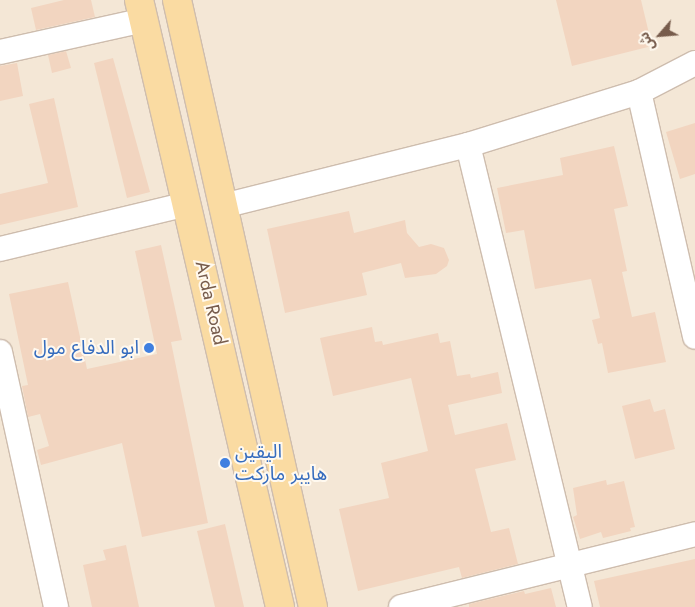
<!DOCTYPE html>
<html>
<head>
<meta charset="utf-8">
<style>
	body { margin:0 }
	#map { position:relative; width:695px; height:607px; overflow:hidden; background:#fcf5e8; font-family:Jost,"Noto Sans Arabic",sans-serif }
	div>[style] { position:absolute }
	[style*='--x'] { left:calc(var(--x)*1px); top:calc(var(--y)*1px); width:calc(var(--w)*1px); rotate:calc(var(--a)*1deg) }
	.residential>* { inset:0; background:#f4e7d6 }
	.building>* { inset:0; background:#f2d5c0 }
	.roads { filter:drop-shadow(1px 0 #cebdae) drop-shadow(-1px 0 #cebdae) drop-shadow(0 1px #cebdae) drop-shadow(0 -1px #cebdae) }
	.street>* { height:24px; margin:-12px; padding:0 12px; transform-origin:12px; border-radius:12px; background:#fff }
	.primary>* { height:28px; margin:-14px; padding:0 14px; transform-origin:14px; border-radius:14px; background:#fadba2 }
	.dots>* { width:14px; height:14px; translate:-50% -50%; box-sizing:border-box; border:2px solid #fff9ef; border-radius:50% }
	span { translate:-50% -50%; white-space:nowrap; text-align:center; line-height:1.15; -webkit-text-stroke:4px #fff9ef; paint-order:stroke }
	.street-label { font-size:19px; color:#775c4c }
	.shop-label { font-size:19px; color:#366cbe }
	.right { translate:-100% -50%; text-align:right }
	.left { translate:0 -50%; text-align:left }
	.north { position:absolute; left:635px; top:10px; width:50px; height:50px; -webkit-text-stroke:4px #fff9ef; paint-order:stroke; rotate:243deg; font-size:14px; font-weight:700; line-height:20px; text-align:center; color:#775c4c }
	.north::after { content:''; display:block; margin:auto; width:18px; height:22px; background:#775c4c; clip-path:polygon(50% 0,100% 100%,50% 72%,0 100%) }
</style>
</head>
<body>
<div id="map">
	<div class="residential">
		<div style="clip-path:polygon(0 0,695px 0,695px 607px,0 607px)"></div>
	</div>
	<div class="building">
		<div style="clip-path:polygon(64px 0,91px 0,95px 17px,36px 30px,31px 8px)"></div>
		<div style="clip-path:polygon(556px 0,641px 0,652px 46px,572px 66px)"></div>
		<div style="clip-path:polygon(66px 51px,71px 68px,52px 73px,48px 55px)"></div>
		<div style="clip-path:polygon(113px 58px,150px 192px,127px 198px,94px 63px)"></div>
		<div style="clip-path:polygon(17px 63px,23px 96px,0 101px,0 66px)"></div>
		<div style="clip-path:polygon(54px 98px,78px 207px,0 225px,0 194px,48px 183px,29px 104px)"></div>
		<div style="clip-path:polygon(695px 123px,695px 174px,680px 179px,666px 132px)"></div>
		<div style="clip-path:polygon(614px 146px,628px 206px,614px 209px,627px 271px,622px 272px,632px 317px,655px 312px,666px 362px,608px 373px,602px 343px,598px 344px,592px 320px,600px 318px,591px 279px,535px 289px,524px 230px,506px 233px,497px 188px,563px 175px,560px 158px)"></div>
		<div style="clip-path:polygon(349px 211px,354px 233px,405px 220px,407px 233px,419px 247px,431px 244px,444px 248px,449px 260px,447px 266px,436px 274px,405px 278px,401px 263px,362px 273px,367px 295px,285px 313px,267px 229px)"></div>
		<div style="clip-path:polygon(161px 245px,182px 340px,171px 342px,208px 523px,142px 537px,122px 443px,41px 465px,37px 450px,49px 446px,40px 414px,28px 417px,22px 386px,28px 385px,9px 294px,68px 282px,87px 369px,157px 354px,135px 251px)"></div>
		<div style="clip-path:polygon(372px 327px,375px 342px,382px 341px,383px 345px,438px 333px,440px 343px,450px 341px,457px 376px,470px 374px,471px 378px,498px 372px,502px 393px,448px 405px,455px 435px,507px 423px,516px 460px,475px 469px,491px 532px,509px 528px,518px 564px,462px 578px,459px 567px,358px 591px,339px 509px,389px 498px,381px 463px,428px 451px,411px 378px,333px 396px,320px 338px)"></div>
		<div style="clip-path:polygon(650px 399px,654px 412px,665px 409px,675px 449px,635px 459px,622px 406px)"></div>
		<div style="clip-path:polygon(606px 480px,607px 485px,624px 481px,635px 527px,630px 528px,631px 531px,603px 538px,601px 532px,580px 539px,573px 517px,577px 515px,573px 488px)"></div>
		<div style="clip-path:polygon(225px 524px,244px 607px,215px 607px,197px 531px)"></div>
		<div style="clip-path:polygon(126px 545px,139px 607px,92px 607px,83px 565px,106px 560px,103px 550px)"></div>
		<div style="clip-path:polygon(695px 559px,695px 607px,600px 607px,594px 581px)"></div>
		<div style="clip-path:polygon(551px 588px,556px 607px,469px 607px,469px 604px,524px 591px,525px 594px)"></div>
	</div>
	<div class="roads">
		<div class="street">
			<div style="--x:0;--y:52;--w:148;--a:-12.5"></div>
			<div style="--x:639;--y:92;--w:251;--a:77.1"></div>
			<div style="--x:468;--y:145;--w:475;--a:76.4"></div>
			<div style="--x:223;--y:206;--w:252;--a:-14"></div>
			<div style="--x:468;--y:145;--w:179;--a:-17.2"></div>
			<div style="--x:639;--y:92;--w:63;--a:-27.4"></div>
			<div style="--x:0;--y:249;--w:193;--a:-13.5"></div>
			<div style="--x:0;--y:352;--w:261;--a:77.6"></div>
			<div style="--x:401;--y:607;--w:303;--a:-13.9"></div>
		</div>
		<div class="primary">
			<div style="--x:139;--y:0;--w:623;--a:76.92"></div>
			<div style="--x:177;--y:0;--w:622;--a:77.37"></div>
		</div>
	</div>
	<div class="dots">
		<div style="left:149px;top:348px;background:#3f7fe0"></div>
		<div style="left:225px;top:463px;background:#3f7fe0"></div>
	</div>
	<div class="street-label">
		<span style="left:211px;top:303px;rotate:77deg">Arda Road</span>
	</div>
	<div class="shop-label">
		<span class="right" style="left:139px;top:348px">ابو الدفاع مول</span>
		<span class="left" style="left:235px;top:463px">اليقين<br>هايبر ماركت</span>
	</div>
	<div class="north">ش</div>
</div>
</body>
</html>
